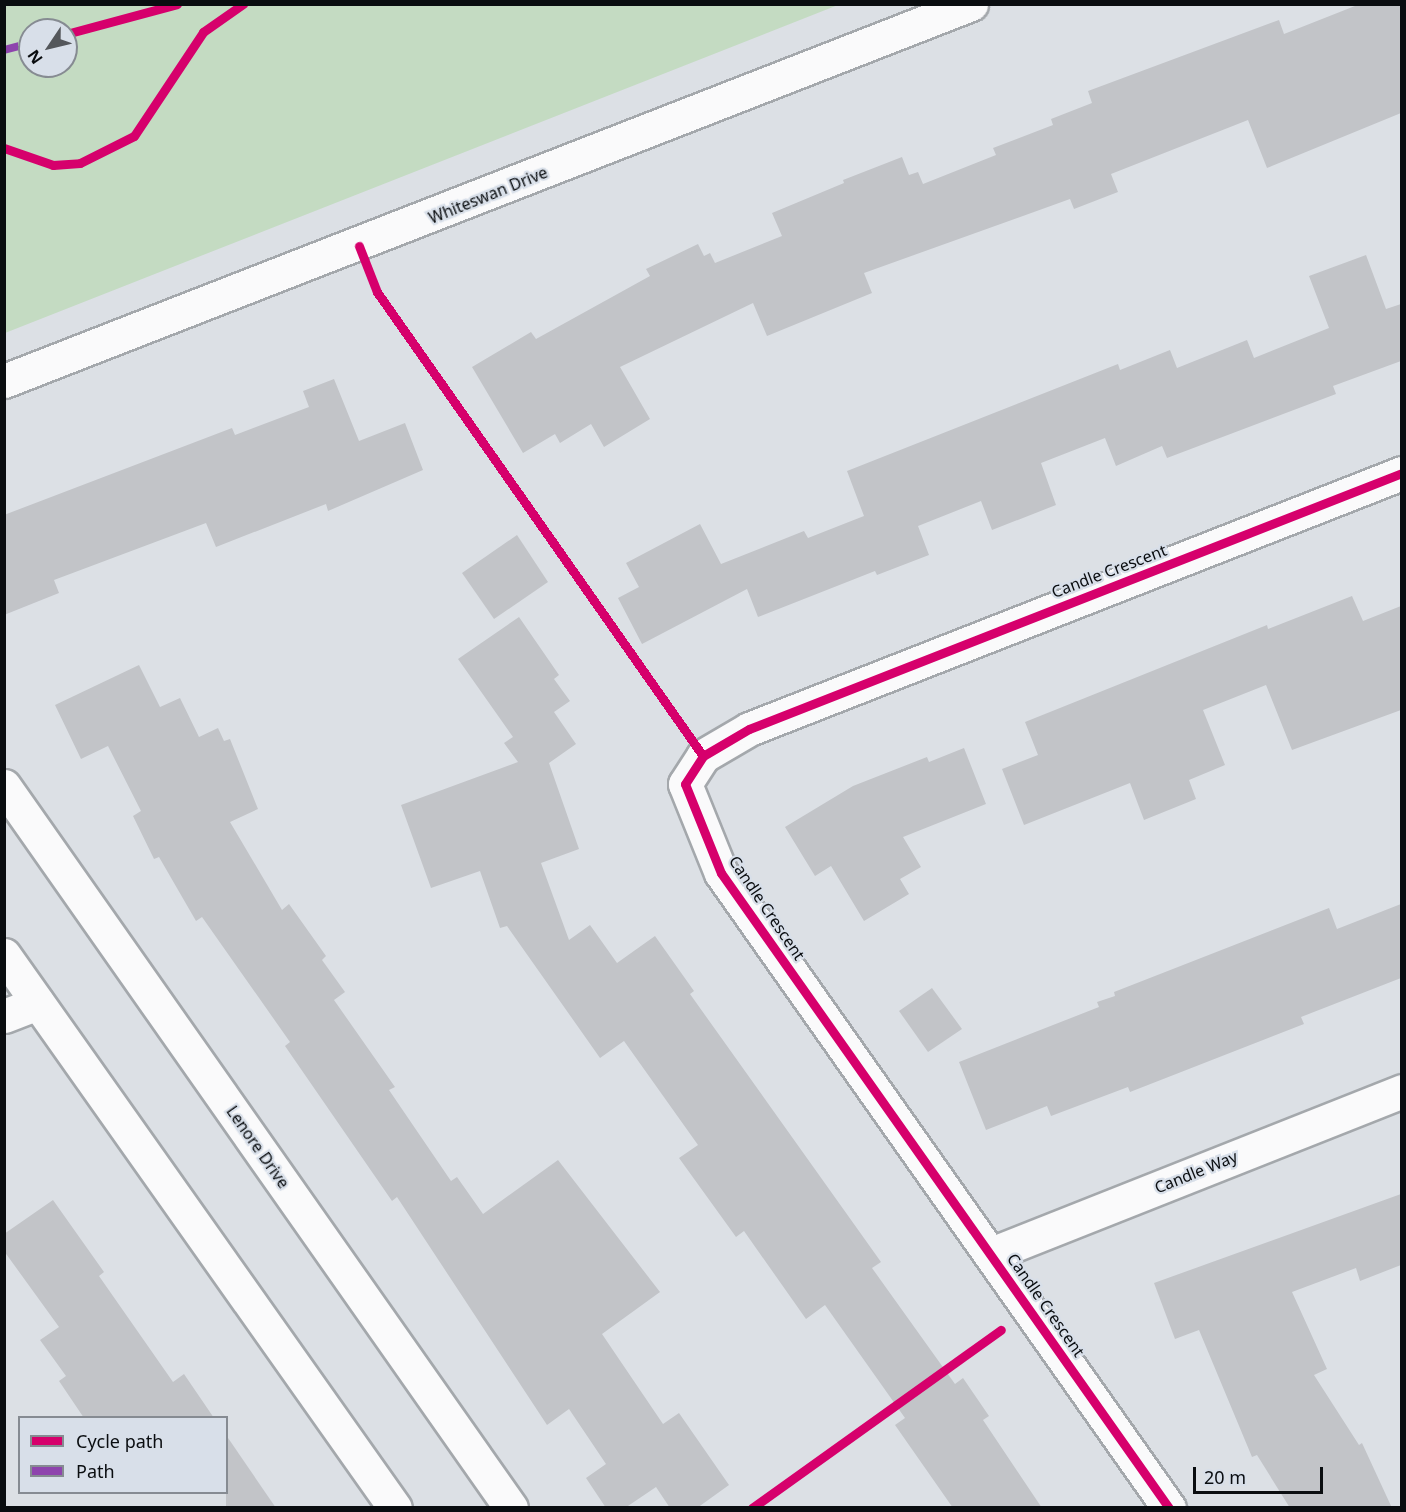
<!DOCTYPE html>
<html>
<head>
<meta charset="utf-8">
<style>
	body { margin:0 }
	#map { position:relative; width:1406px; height:1512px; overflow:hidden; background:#dce0e5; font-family:"Noto Sans",sans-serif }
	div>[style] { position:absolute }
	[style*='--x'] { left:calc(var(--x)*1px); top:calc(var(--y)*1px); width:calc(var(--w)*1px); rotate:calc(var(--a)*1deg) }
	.green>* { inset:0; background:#c4dbc2 }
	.building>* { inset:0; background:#c2c4c8 }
	.roads { filter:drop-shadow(2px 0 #a4a8ac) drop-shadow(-2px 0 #a4a8ac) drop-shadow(0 2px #a4a8ac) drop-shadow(0 -2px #a4a8ac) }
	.minor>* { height:33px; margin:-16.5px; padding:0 16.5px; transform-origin:16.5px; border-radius:16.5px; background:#fafafb }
	.major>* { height:33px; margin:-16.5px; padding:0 16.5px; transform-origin:16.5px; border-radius:16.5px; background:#fafafb }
	.quiet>* { height:8px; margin-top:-4px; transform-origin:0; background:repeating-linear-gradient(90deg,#8e44ad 0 15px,transparent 0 23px) }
	.cycleway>* { height:9px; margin:-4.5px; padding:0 4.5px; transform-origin:4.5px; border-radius:4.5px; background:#d6006c }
	span { translate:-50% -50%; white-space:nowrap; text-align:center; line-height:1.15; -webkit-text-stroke:4.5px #d8dfe9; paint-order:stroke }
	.street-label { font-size:16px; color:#0a0d10 }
	.frame { position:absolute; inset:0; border:6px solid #0a0d10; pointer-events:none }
	.legend { position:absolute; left:18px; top:1416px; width:210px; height:78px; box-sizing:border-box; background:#d8dfe9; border:2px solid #868b92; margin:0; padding:8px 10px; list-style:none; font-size:18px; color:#0a0d10 }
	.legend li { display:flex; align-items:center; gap:12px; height:30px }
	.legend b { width:30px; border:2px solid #868b92 }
	.north { position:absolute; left:18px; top:18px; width:60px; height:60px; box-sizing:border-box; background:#d8dfe9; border:2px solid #868b92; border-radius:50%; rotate:235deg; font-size:16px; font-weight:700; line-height:24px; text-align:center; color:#0a0d10 }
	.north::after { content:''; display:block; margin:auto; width:21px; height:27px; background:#54575b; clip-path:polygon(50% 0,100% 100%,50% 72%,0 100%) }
	.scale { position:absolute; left:1193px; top:1467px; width:130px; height:27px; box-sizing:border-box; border:3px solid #0a0d10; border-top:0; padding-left:8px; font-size:18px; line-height:21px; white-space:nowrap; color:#0a0d10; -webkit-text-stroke:4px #d8dfe9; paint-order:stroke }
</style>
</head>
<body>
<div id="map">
	<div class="green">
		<div style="clip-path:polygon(evenodd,5px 4px,838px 4px,838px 5px,5px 333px,5px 4px,30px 30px,66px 30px,66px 66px,30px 66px,30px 30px)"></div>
	</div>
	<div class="building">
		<div style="clip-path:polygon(1360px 4px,1401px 4px,1401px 113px,1267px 168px,1248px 120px,1111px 174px,1118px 192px,1074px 209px,1070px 199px,864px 273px,872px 293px,767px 336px,753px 303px,620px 367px,650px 419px,604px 447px,591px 424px,560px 443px,555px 434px,523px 453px,472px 367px,531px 332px,536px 339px,650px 276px,646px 269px,698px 244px,704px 256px,710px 253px,715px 263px,782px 236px,772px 213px,844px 183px,843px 180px,902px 157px,909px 175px,918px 172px,923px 184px,996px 155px,993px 148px,1053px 125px,1051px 119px,1092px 103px,1088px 91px,1279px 20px,1284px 34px)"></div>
		<div style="clip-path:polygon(1366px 255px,1386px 309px,1401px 304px,1401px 361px,1333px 386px,1336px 394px,1167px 458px,1162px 446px,1116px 466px,1105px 438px,1041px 463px,1056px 505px,992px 530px,981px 501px,918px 526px,929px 555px,877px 575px,875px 571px,758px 617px,747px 589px,642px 644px,618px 598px,639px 587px,626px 563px,700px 524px,721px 564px,804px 531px,808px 538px,864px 516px,847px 471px,1118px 364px,1120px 370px,1170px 350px,1177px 368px,1247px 340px,1254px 358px,1329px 328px,1309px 276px)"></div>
		<div style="clip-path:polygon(334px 379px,359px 441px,405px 423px,423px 470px,328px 511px,326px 504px,216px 547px,206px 523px,54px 580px,59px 593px,4px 615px,4px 515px,232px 428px,235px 435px,309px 407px,303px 391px)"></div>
		<div style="clip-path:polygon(517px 535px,548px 582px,494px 619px,462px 573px)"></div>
		<div style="clip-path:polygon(1352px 596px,1363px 621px,1401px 606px,1401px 710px,1292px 750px,1266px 685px,1203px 710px,1225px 765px,1189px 780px,1196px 799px,1144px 820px,1130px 783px,1024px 825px,1002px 769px,1038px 755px,1025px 722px,1267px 625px,1268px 629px)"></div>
		<div style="clip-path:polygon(519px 617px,559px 675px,554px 679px,570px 701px,554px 712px,576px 744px,549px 763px,579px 849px,541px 863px,569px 940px,590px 925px,617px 963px,655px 936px,694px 991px,690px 994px,881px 1262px,872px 1268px,955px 1384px,963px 1378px,989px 1416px,983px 1420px,1042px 1508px,953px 1508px,895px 1425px,905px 1418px,825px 1305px,806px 1319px,744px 1231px,736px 1237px,679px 1158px,698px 1145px,624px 1041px,600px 1058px,507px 926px,500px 928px,480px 871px,431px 888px,401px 805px,518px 762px,504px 743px,513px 737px,458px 659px)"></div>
		<div style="clip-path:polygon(139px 665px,160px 707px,180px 698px,199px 737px,218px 728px,224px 741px,230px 739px,258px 809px,230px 822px,282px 910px,289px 904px,326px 956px,322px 960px,345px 992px,334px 1000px,395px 1087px,389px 1090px,451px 1181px,457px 1177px,483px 1214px,558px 1160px,660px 1292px,602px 1334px,663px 1424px,679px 1413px,729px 1485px,697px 1508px,670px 1508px,656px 1487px,625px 1508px,606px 1508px,586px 1478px,606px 1464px,569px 1409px,547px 1425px,397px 1197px,392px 1201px,285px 1046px,290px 1042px,202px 917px,196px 921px,159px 857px,154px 859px,133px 816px,141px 811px,108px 746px,81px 759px,55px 705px)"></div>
		<div style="clip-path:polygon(964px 748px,986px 804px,903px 837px,921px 867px,900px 879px,909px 894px,864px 921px,831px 866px,815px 876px,785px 827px,853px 786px,927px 757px,929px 762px)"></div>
		<div style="clip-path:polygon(1401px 904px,1401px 978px,1301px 1017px,1304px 1024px,1130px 1092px,1128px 1087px,1051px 1116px,1047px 1106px,986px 1130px,959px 1062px,1099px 1007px,1097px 1002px,1115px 996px,1114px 992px,1329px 908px,1337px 929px)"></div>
		<div style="clip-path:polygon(932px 988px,962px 1029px,928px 1052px,899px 1011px)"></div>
		<div style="clip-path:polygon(1401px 1194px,1401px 1265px,1360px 1281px,1356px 1268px,1292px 1292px,1327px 1369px,1314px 1375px,1359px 1445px,1362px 1443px,1392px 1508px,1290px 1508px,1257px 1455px,1252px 1457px,1199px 1330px,1175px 1339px,1154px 1283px)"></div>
		<div style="clip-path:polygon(53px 1200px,104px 1272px,99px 1276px,173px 1382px,184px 1374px,214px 1418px,84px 1418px,59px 1381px,66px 1376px,40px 1340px,59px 1327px,4px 1251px,4px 1234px)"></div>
		<div style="clip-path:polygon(226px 1435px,276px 1508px,226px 1508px)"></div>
	</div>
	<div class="roads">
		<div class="minor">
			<div style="--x:4;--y:381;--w:1038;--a:-21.3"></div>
			<div style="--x:4;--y:1016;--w:36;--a:-21"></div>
			<div style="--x:991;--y:1254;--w:442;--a:-21.6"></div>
			<div style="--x:1169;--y:1508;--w:777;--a:-125.2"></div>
			<div style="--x:721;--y:873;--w:96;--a:-112"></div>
			<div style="--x:685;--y:784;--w:33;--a:-57"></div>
			<div style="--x:703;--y:756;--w:53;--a:-30.4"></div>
			<div style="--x:749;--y:729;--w:701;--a:-21.41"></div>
		</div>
		<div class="major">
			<div style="--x:4;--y:786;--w:882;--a:54.92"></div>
			<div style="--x:4;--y:955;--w:677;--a:54.74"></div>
		</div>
	</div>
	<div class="quiet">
		<div style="--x:4;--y:50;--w:27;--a:-15"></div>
	</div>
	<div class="cycleway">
		<div style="--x:66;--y:34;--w:115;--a:-15.1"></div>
		<div style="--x:4;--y:148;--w:52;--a:19.1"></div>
		<div style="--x:53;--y:165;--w:27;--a:-4"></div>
		<div style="--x:80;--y:163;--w:60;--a:-26.6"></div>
		<div style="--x:134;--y:136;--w:125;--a:-56.4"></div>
		<div style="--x:203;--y:32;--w:49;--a:-35"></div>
		<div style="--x:359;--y:246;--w:49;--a:68.6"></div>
		<div style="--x:377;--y:292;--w:567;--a:54.91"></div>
		<div style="--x:752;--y:1508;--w:306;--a:-35.6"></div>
		<div style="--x:1169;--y:1508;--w:777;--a:-125.2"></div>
		<div style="--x:721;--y:873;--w:96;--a:-112"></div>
		<div style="--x:685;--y:784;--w:33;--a:-57"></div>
		<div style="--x:703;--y:756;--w:53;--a:-30.4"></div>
		<div style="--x:749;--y:729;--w:701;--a:-21.41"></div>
	</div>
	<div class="street-label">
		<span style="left:488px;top:195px;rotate:-22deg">Whiteswan Drive</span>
		<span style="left:1109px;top:571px;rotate:-21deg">Candle Crescent</span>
		<span style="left:767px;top:908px;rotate:56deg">Candle Crescent</span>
		<span style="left:258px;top:1147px;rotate:55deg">Lenore Drive</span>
		<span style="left:1196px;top:1172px;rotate:-22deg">Candle Way</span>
		<span style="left:1046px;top:1305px;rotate:55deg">Candle Crescent</span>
	</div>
	<div class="frame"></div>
	<ul class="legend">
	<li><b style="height:8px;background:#d6006c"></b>Cycle path</li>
	<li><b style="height:8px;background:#8e44ad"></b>Path</li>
	</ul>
	<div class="north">N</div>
	<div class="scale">20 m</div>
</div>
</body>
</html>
